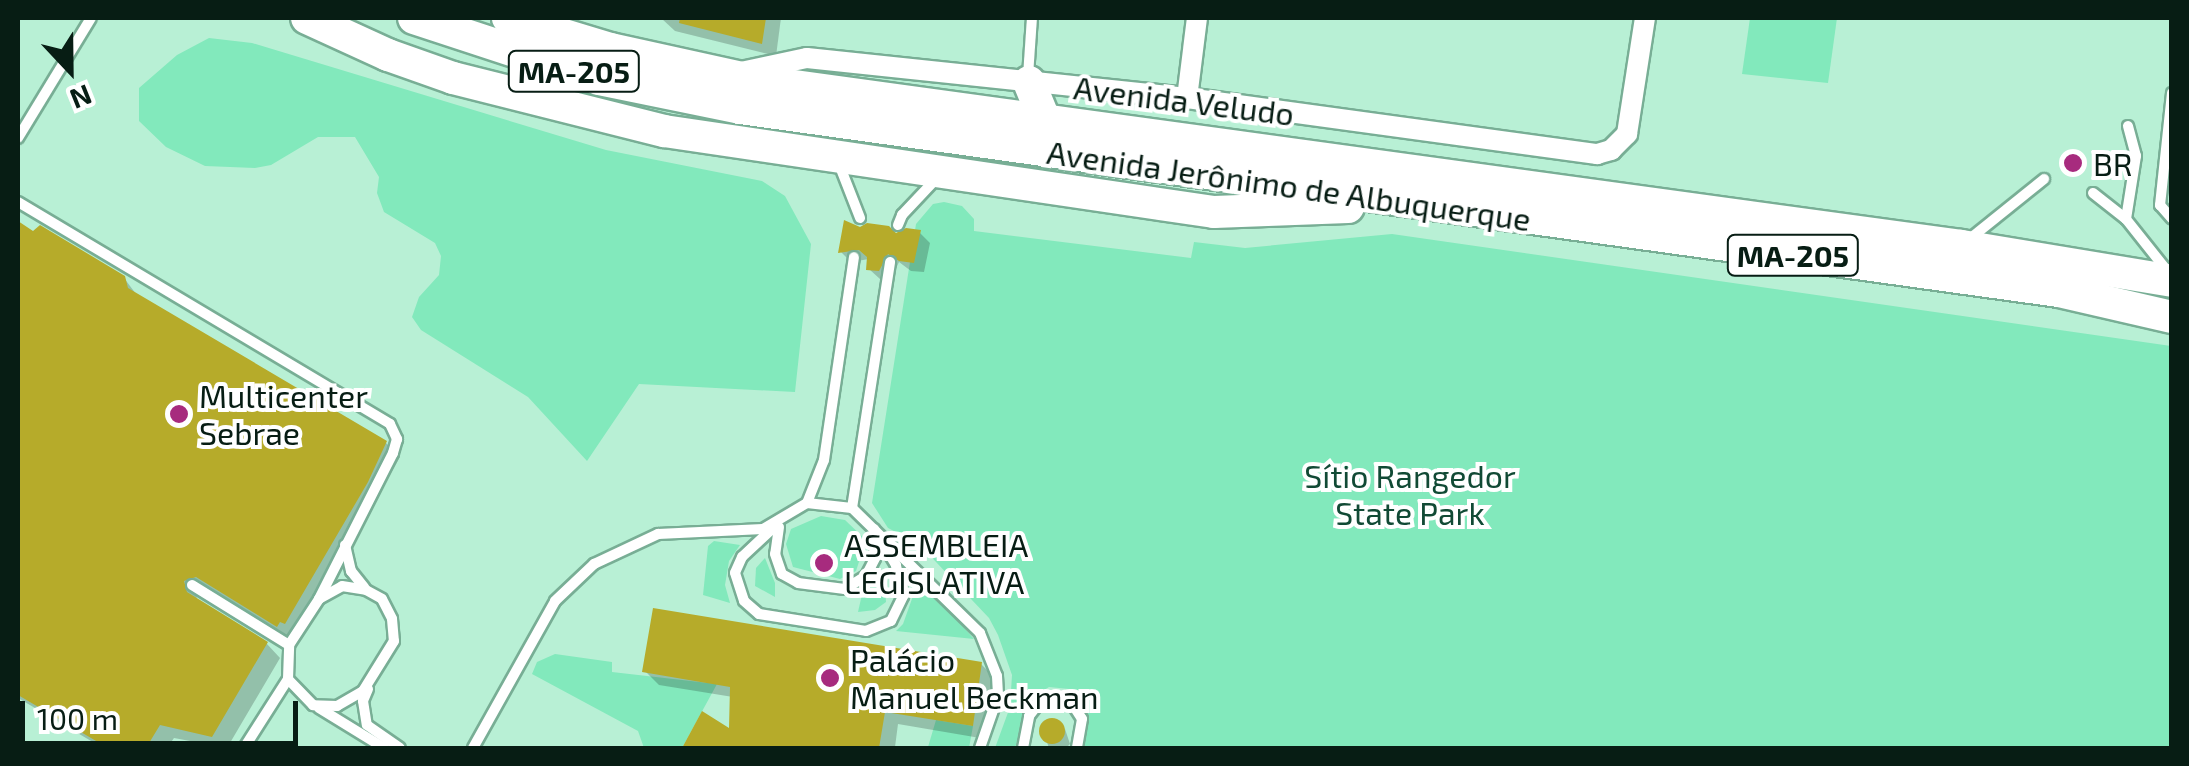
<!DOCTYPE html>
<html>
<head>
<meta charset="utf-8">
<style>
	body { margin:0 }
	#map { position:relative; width:2189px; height:766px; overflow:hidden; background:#b8f0d5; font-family:"Exo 2",sans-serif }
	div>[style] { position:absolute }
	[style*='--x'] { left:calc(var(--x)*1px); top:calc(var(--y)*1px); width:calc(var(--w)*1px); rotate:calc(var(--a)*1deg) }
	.green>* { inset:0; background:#82e9bc }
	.shadow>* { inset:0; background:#0003 }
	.building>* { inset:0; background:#b6ab2a }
	.round { border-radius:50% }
	.roads { filter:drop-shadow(2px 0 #78ae95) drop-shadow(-2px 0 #78ae95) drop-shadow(0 2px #78ae95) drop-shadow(0 -2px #78ae95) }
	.lane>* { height:10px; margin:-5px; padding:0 5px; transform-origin:5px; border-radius:5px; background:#fff }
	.street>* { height:20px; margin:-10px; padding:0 10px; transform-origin:10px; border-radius:10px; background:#fff }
	.primary>* { height:32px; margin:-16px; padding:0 16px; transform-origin:16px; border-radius:16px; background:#fff }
	.dots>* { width:28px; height:28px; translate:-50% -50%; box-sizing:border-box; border:5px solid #fff; border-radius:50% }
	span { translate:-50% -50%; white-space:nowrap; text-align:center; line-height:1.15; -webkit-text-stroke:8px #fff; paint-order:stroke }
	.shield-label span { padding:2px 8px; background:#fff; border:2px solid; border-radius:8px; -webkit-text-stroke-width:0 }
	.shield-label { font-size:30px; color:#071d14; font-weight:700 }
	.street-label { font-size:32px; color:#071d14 }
	.poi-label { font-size:32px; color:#071d14 }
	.left { translate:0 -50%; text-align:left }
	.park-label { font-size:32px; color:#114a35 }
	.frame { position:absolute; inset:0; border:20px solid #071d14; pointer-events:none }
	.north { position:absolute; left:20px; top:20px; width:100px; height:100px; -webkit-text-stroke:8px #fff; paint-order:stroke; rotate:158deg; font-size:28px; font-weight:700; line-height:40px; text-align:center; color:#071d14 }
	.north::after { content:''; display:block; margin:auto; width:35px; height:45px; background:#071d14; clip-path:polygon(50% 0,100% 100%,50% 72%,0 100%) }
	.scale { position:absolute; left:20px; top:701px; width:278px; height:45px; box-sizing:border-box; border:5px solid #071d14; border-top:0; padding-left:12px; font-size:30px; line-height:35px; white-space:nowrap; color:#071d14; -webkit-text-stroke:8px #fff; paint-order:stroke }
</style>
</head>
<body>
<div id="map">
	<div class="green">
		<div style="clip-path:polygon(1750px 18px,1837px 18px,1828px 83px,1742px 74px)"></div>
		<div style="clip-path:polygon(209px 38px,252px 43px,606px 150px,762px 181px,785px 196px,811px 244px,795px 392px,639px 384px,587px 461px,528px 397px,421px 330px,412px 317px,419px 297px,439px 275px,441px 256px,435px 243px,384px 212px,377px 193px,379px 177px,355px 137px,318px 137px,271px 165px,255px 168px,205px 166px,166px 147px,139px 121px,139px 88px,177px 55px)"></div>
		<div style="clip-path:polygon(944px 202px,962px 206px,974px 219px,974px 231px,1191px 258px,1194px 242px,1245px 248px,1392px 234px,2171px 346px,2171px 748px,1085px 748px,1085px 702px,1069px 689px,1049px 687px,1030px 699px,1015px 748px,995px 748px,1010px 707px,1012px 675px,998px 635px,989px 618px,919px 544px,888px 528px,872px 503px,916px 224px,933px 204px)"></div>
		<div style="clip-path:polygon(821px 516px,845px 520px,866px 540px,856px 571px,840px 579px,793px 567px,786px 544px,791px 529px)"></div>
		<div style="clip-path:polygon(714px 541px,740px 545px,729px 561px,725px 585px,730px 603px,703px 595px,708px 546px)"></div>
		<div style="clip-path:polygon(765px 558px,775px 583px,775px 597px,755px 586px,756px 568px)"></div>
		<div style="clip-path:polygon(904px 560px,974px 639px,896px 631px,903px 624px,913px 596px)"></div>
		<div style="clip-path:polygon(884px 574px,886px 602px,875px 610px,858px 612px,865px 581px)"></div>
		<div style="clip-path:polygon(555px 654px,612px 662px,612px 672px,717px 684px,682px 748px,644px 748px,638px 731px,532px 674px,537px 662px)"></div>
		<div style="clip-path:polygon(936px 720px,973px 726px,969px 748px,917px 748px,928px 747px)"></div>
	</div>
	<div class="shadow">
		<div style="clip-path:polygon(661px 18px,781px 18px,776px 56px,675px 31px)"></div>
		<div style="clip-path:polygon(18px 224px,124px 278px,139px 298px,386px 443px,400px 457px,299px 636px,291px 639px,211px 590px,196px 595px,198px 602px,267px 644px,280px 658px,227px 748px,174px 738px,167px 748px,103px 748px,18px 698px)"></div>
		<div style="clip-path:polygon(860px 229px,896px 236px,920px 233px,930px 243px,924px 272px,911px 271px,899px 262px,890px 281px,880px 279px,869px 269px,869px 259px,851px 262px,841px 252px)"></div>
		<div style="clip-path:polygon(981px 664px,995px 678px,986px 739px,898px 724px,895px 747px,907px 748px,685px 748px,703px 715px,732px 732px,733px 697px,659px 685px,645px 671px)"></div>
		<div style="clip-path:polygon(1048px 721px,1065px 729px,1070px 744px,1066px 748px,1049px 748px,1042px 728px)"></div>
	</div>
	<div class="building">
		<div style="clip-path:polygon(680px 18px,766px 18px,762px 44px,679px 23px)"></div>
		<div style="clip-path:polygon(844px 220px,860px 227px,867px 223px,889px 226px,896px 233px,906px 228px,921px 230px,914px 263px,899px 261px,888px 254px,879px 271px,866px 270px,867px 257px,859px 250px,838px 253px)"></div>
		<div style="clip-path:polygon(18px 221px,33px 231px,40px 225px,125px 276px,128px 288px,387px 441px,368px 482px,285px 624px,280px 622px,277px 627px,196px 577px,184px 581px,187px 592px,268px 642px,212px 737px,160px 725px,146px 748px,108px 748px,18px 695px)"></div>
		<div style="clip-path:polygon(653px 608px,982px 662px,973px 726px,885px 712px,879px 748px,682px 748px,702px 711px,729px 728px,730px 687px,642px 672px)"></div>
		<div class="round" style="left:1039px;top:718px;width:26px;height:26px"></div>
	</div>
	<div class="roads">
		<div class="lane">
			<div style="--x:1028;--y:76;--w:58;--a:-86.1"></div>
			<div style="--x:2172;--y:93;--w:113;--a:96.1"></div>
			<div style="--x:2160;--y:205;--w:18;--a:49"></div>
			<div style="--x:18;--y:138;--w:140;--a:-58.7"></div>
			<div style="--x:839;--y:164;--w:58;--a:68.7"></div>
			<div style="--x:2093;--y:193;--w:42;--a:38.2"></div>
			<div style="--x:2126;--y:219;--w:63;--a:51.5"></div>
			<div style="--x:18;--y:202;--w:433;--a:30.8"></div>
			<div style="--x:390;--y:424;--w:17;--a:65"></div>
			<div style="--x:397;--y:439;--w:15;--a:106"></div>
			<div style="--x:393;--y:453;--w:164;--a:116.9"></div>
			<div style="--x:2126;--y:219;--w:64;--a:-81"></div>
			<div style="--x:2136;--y:156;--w:31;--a:-105"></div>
			<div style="--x:898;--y:225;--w:11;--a:-68"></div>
			<div style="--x:902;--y:215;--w:48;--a:-46.7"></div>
			<div style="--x:1967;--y:241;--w:99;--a:-38.8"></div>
			<div style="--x:807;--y:503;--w:45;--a:6.3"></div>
			<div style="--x:852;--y:508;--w:179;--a:44.3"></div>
			<div style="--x:980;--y:633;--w:46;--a:68.4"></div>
			<div style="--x:997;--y:676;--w:20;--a:87"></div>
			<div style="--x:998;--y:696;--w:55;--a:109.1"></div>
			<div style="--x:852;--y:508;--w:249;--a:-81.2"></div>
			<div style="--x:779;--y:527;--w:27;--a:98"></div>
			<div style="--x:775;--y:554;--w:21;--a:71"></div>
			<div style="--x:782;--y:574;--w:18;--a:29"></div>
			<div style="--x:798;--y:583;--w:47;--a:7.3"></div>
			<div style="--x:845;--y:589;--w:25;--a:-32"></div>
			<div style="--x:866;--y:576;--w:20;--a:-63"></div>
			<div style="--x:875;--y:558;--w:23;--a:-90"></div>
			<div style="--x:773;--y:528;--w:42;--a:136.9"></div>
			<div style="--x:742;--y:557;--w:17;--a:114"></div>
			<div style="--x:735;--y:573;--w:29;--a:72"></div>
			<div style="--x:744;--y:601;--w:20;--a:41"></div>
			<div style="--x:759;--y:614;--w:108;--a:9"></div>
			<div style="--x:866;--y:631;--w:27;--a:-22"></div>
			<div style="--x:891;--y:621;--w:28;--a:-64"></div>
			<div style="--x:903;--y:596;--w:32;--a:-103"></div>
			<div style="--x:896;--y:565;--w:42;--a:-121.4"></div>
			<div style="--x:345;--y:545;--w:27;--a:77"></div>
			<div style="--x:351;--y:571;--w:21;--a:51"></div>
			<div style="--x:192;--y:585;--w:114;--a:31.7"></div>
			<div style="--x:342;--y:586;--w:24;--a:9"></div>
			<div style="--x:366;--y:590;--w:18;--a:29"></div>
			<div style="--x:382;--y:599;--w:22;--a:63"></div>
			<div style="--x:392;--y:619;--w:22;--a:85"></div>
			<div style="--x:394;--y:641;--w:59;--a:121.8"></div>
			<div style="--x:363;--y:691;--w:30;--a:150"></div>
			<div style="--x:337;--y:706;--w:24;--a:-178"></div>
			<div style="--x:313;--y:705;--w:36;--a:-134"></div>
			<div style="--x:288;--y:679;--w:34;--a:-88"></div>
			<div style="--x:289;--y:645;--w:55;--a:-56.9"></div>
			<div style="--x:319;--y:599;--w:26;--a:-29"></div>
			<div style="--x:368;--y:689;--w:13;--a:113"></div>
			<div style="--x:363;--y:701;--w:24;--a:81"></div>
			<div style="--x:367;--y:725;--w:40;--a:34.9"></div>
			<div style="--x:319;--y:708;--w:76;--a:31.6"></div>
			<div style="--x:244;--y:748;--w:82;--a:-57.5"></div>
			<div style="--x:473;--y:748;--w:168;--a:-60.8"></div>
			<div style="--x:555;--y:601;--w:54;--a:-43.5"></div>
			<div style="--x:594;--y:564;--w:71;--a:-25.1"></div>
			<div style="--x:658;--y:534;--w:105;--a:-2.7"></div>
			<div style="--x:763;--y:529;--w:51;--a:-30.6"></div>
			<div style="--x:807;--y:503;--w:46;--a:-68.4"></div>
			<div style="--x:824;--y:460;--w:205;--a:-81.6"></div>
			<div style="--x:1023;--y:748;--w:33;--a:-79"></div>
			<div style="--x:1029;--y:716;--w:16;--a:-52"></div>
			<div style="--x:1039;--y:703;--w:23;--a:-15"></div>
			<div style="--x:1061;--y:697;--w:11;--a:27"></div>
			<div style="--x:1071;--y:702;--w:20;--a:57"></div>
			<div style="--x:1082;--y:719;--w:29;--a:100"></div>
		</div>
		<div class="street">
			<div style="--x:741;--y:72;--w:67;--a:-12"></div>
			<div style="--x:807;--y:58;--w:382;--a:6"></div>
			<div style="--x:1187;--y:98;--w:414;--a:7.8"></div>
			<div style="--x:1597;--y:154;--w:15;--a:-16"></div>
			<div style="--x:1611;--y:150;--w:23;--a:-45"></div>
			<div style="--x:1627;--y:134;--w:117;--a:-81.2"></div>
			<div style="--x:1187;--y:98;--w:81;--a:-82.9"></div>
		</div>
		<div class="primary">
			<div style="--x:307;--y:18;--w:89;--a:24.6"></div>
			<div style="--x:388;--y:55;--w:69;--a:19.5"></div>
			<div style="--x:453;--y:78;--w:218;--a:14.1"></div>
			<div style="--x:664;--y:131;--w:556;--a:8.38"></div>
			<div style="--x:1214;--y:212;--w:134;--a:-2.1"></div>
			<div style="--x:414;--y:18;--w:195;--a:18.2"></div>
			<div style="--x:599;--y:79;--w:144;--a:11.6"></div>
			<div style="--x:740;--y:108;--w:1332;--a:7.9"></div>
			<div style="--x:2059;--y:291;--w:116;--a:13"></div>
			<div style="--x:508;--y:18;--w:108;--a:16.8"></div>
			<div style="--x:611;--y:49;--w:143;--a:12.5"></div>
			<div style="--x:751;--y:80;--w:1221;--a:7.81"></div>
			<div style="--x:1961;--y:246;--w:214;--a:9.4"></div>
			<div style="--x:1029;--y:82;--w:42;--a:67.7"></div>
		</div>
	</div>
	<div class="dots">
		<div style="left:2073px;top:163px;background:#a72b7e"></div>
		<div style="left:179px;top:414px;background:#a72b7e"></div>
		<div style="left:824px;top:563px;background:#a72b7e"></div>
		<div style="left:830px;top:678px;background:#a72b7e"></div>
	</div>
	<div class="shield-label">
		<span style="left:574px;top:71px">MA-205</span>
		<span style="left:1793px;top:255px">MA-205</span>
	</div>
	<div class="street-label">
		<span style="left:1184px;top:100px;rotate:7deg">Avenida Veludo</span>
		<span style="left:1289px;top:185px;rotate:8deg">Avenida Jerônimo de Albuquerque</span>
	</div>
	<div class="poi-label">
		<span class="left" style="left:2093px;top:163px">BR</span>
		<span class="left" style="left:199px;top:414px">Multicenter<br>Sebrae</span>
		<span class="left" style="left:844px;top:563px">ASSEMBLEIA<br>LEGISLATIVA</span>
		<span class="left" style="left:850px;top:678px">Palácio<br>Manuel Beckman</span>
	</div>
	<div class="park-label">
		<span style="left:1410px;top:494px">Sítio Rangedor<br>State Park</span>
	</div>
	<div class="frame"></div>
	<div class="north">N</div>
	<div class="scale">100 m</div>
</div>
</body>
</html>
